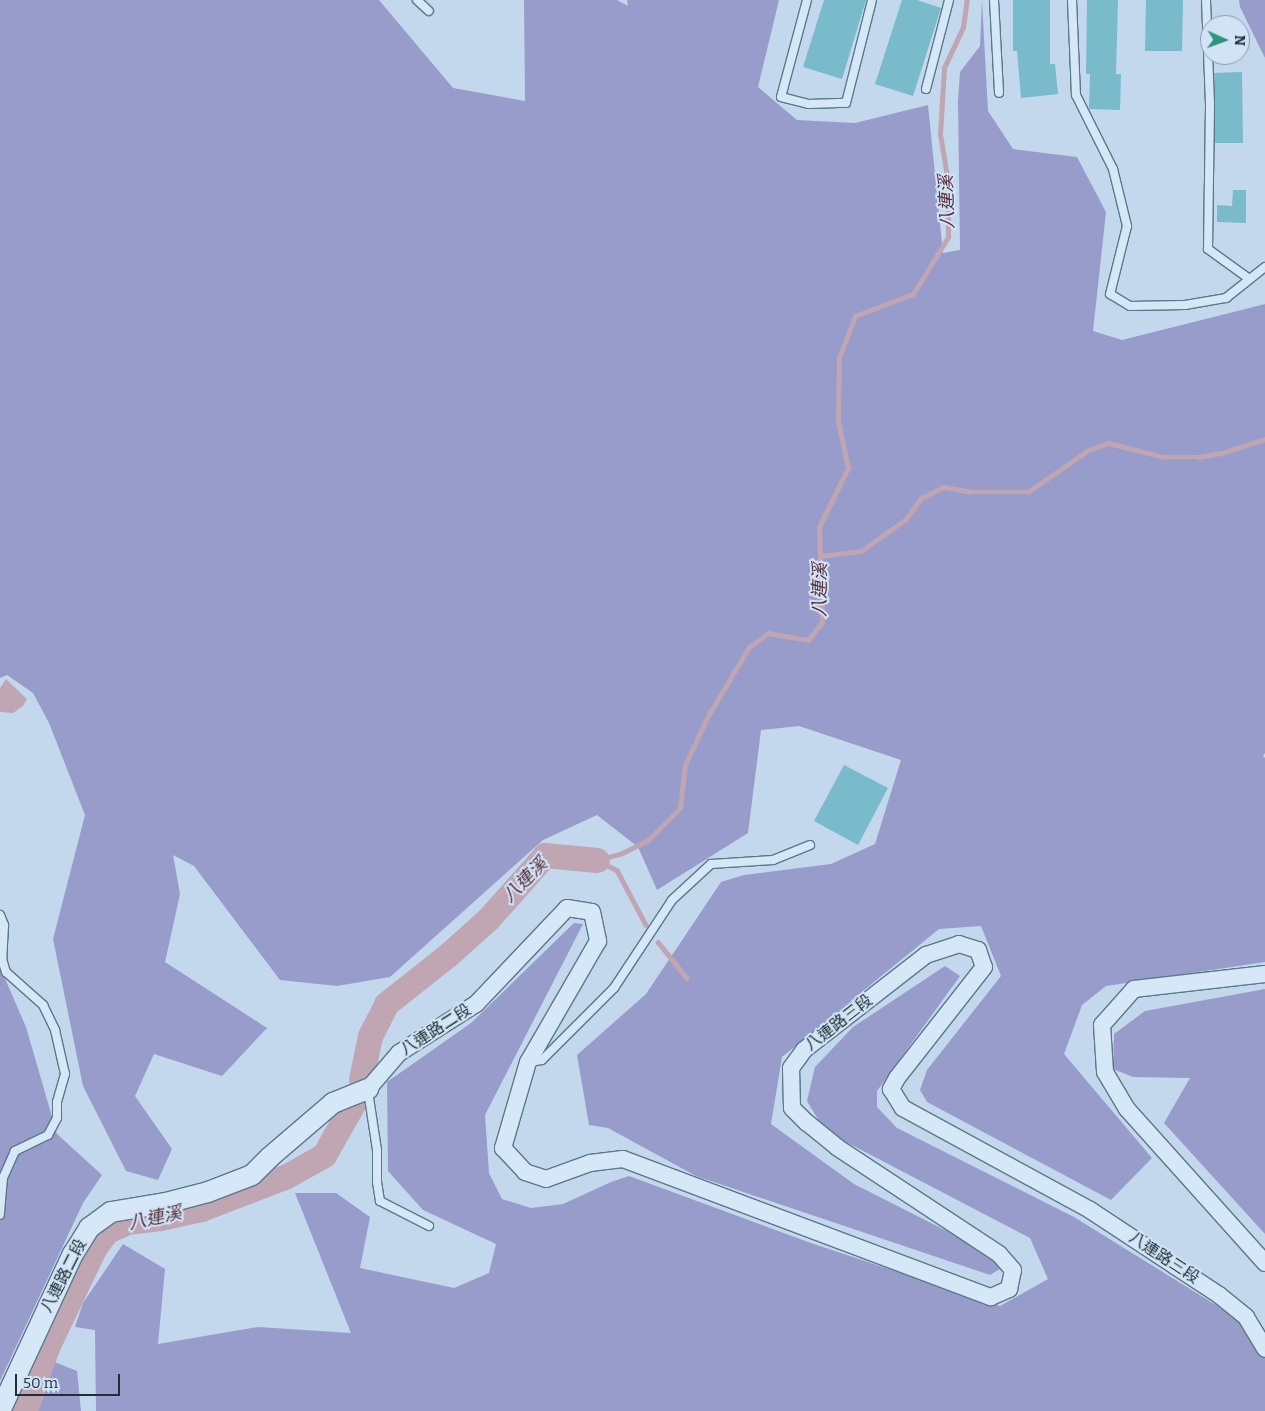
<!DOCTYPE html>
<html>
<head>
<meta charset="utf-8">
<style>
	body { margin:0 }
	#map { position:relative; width:1265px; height:1411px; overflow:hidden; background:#c3d8ed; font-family:Bitter,"Noto Sans TC",serif }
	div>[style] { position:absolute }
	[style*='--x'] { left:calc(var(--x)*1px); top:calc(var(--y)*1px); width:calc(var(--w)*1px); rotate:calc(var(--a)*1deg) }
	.green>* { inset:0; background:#979ccb }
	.water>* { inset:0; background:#c0a5b3 }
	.stream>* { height:4.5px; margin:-2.25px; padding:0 2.25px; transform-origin:2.25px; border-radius:2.25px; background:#c0a5b3 }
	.river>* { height:25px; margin:-12.5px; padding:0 12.5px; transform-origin:12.5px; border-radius:12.5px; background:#c0a5b3 }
	.building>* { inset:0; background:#79bacb }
	.roads { filter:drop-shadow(1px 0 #5a7987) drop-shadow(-1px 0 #5a7987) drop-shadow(0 1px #5a7987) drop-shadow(0 -1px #5a7987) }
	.service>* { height:8px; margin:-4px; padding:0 4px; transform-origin:4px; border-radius:4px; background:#d6e7f8 }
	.minor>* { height:16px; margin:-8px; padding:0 8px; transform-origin:8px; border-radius:8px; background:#d6e7f8 }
	.tertiary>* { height:20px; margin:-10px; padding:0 10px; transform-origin:10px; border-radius:10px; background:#d6e7f8 }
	span { translate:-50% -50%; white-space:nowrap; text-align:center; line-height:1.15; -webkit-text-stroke:4px #d2e3f5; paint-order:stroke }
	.street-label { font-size:16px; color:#1e3037 }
	.water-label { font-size:18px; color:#562d39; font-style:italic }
	.north { position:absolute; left:1200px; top:15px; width:50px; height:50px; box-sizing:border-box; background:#d2e3f5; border:1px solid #8a9ba9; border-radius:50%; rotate:92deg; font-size:14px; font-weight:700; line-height:20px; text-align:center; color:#1e3037 }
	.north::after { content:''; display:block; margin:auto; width:18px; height:22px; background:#2b957d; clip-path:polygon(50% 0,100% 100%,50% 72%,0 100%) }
	.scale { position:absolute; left:15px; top:1374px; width:105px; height:22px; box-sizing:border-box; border:2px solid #1e3037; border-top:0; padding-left:6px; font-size:15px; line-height:18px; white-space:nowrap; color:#1e3037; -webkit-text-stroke:4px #d2e3f5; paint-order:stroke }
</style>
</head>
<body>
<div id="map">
	<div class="green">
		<div style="clip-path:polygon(0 0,379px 0,453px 88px,525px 101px,524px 0,617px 0,628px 6px,627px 0,779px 0,758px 87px,797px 120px,855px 123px,928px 105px,943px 253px,960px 250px,958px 101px,960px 72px,980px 46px,982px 0,988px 111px,1013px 149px,1077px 157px,1106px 212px,1093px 331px,1122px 340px,1265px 304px,1265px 753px,1263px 756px,1265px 758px,1265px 962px,1106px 986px,1082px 1005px,1064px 1054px,1152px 1158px,1111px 1200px,927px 1102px,920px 1090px,927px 1070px,1001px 976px,981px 926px,939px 929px,782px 1057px,771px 1124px,854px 1184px,1010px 1263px,990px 1275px,696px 1176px,608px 1128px,589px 1125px,577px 1055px,646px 994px,721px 882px,744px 875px,831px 864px,875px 844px,901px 760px,799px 726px,761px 730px,748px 833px,657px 890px,638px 847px,597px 815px,543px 840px,390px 977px,337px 986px,280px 980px,194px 866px,173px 855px,180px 894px,165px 962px,267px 1028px,222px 1076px,154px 1054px,135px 1096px,172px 1149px,158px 1180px,126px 1171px,83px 1086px,53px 939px,85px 815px,49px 723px,33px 693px,7px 675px,0 678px)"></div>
		<div style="clip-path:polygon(1239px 0,1265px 0,1265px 58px,1240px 7px)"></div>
		<div style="clip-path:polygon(574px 923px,583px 924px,485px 1115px,489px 1173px,502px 1199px,531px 1208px,563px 1204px,611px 1182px,629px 1176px,808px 1242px,1000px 1306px,1048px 1279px,1030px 1238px,825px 1131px,807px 1101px,815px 1067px,853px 1027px,945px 966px,960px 976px,877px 1091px,877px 1107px,897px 1128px,1074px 1217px,1245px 1323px,1265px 1358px,1265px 1411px,96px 1411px,95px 1330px,75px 1327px,83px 1303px,123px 1244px,165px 1269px,158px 1344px,258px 1327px,351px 1333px,295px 1193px,336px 1193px,370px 1217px,360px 1268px,454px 1288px,489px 1273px,496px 1244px,423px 1210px,388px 1171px,387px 1082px,471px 1023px)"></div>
		<div style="clip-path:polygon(0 967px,26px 1027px,57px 1134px,102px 1175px,83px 1203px,0 1381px)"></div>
		<div style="clip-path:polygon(1265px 989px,1265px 1234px,1164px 1123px,1190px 1078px,1133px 1077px,1113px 1069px,1114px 1034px,1145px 1011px)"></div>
		<div style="clip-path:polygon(52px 1361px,77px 1371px,81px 1411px,36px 1411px)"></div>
	</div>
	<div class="water">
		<div style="clip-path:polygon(6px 679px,27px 699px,23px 706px,13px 713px,0 712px,0 688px)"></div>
	</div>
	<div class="stream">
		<div style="--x:821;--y:556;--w:40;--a:-7.1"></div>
		<div style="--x:861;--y:551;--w:54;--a:-35.2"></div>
		<div style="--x:905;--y:520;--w:27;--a:-54"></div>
		<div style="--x:921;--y:498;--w:25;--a:-26"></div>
		<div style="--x:944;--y:487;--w:27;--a:10"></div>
		<div style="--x:971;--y:492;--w:57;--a:0"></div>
		<div style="--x:1028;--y:492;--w:72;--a:-34.8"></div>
		<div style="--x:1087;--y:451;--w:22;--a:-21"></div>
		<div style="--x:1108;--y:443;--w:58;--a:14"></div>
		<div style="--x:1164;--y:457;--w:34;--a:0"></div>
		<div style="--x:1198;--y:457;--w:27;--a:-10"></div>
		<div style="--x:1225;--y:452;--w:42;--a:-18"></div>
		<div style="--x:597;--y:860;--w:24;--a:-15"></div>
		<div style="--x:620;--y:854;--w:30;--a:-26"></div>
		<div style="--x:647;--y:841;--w:47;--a:-45"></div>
		<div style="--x:680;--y:808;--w:43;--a:-83.4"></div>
		<div style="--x:685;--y:765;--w:54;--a:-64.9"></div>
		<div style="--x:708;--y:716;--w:80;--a:-59.3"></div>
		<div style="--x:749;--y:647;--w:24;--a:-36"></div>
		<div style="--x:768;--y:633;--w:41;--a:9.9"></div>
		<div style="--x:808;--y:640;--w:22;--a:-51"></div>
		<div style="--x:822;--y:623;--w:96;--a:-91.8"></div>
		<div style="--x:819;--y:527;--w:66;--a:-63.8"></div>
		<div style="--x:848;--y:468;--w:48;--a:-102"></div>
		<div style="--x:838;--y:421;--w:63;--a:-89.1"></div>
		<div style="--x:839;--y:358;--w:45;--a:-69.1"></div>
		<div style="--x:855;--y:316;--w:62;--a:-20.8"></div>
		<div style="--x:913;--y:294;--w:67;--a:-58.4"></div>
		<div style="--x:948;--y:237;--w:54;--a:-90"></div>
		<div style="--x:948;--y:183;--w:50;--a:-99.3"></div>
		<div style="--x:940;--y:134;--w:66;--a:-86.5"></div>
		<div style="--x:944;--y:68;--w:45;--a:-65.1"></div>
		<div style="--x:963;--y:27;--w:27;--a:-82"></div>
		<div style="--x:597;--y:860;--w:22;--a:27"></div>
		<div style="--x:617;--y:870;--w:62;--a:62.2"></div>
		<div style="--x:658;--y:942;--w:46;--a:51.1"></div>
	</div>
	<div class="river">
		<div style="--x:361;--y:1079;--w:44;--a:-78.2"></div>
		<div style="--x:370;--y:1036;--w:36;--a:-63"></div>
		<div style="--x:386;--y:1004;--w:80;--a:-38.4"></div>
		<div style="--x:449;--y:954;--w:52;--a:-41.9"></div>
		<div style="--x:488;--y:919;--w:86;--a:-48.3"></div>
		<div style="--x:545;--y:855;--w:52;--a:5.5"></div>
		<div style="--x:25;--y:1411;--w:68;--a:-71"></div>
		<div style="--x:47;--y:1347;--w:111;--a:-64.4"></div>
		<div style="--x:95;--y:1247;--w:20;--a:-53"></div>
		<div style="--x:107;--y:1231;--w:22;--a:-24"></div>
		<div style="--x:127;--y:1222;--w:33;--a:-7"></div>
		<div style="--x:160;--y:1218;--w:42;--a:-12.4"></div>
		<div style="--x:201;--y:1209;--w:92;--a:-21"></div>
		<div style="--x:287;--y:1176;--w:43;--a:-29.6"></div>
		<div style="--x:324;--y:1155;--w:67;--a:-60.4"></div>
	</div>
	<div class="building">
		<div style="clip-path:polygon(824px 0,866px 0,842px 79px,803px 67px)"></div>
		<div style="clip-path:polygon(902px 0,917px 0,941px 8px,913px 96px,875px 84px)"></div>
		<div style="clip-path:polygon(1013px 0,1050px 0,1050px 64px,1055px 64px,1058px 94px,1021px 98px,1017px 51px,1013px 51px)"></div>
		<div style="clip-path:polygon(1087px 0,1118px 0,1116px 74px,1121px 74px,1120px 110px,1089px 109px,1090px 74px,1086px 74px)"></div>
		<div style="clip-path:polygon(1146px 0,1183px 0,1182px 51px,1145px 51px)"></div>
		<div style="clip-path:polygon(1242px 72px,1243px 143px,1215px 143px,1214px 73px)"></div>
		<div style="clip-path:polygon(1233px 190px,1246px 190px,1246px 223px,1217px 222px,1217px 205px,1232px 206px)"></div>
		<div style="clip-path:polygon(844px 765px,888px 788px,858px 845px,814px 821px)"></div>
	</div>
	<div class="roads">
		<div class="service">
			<div style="--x:417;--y:0;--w:16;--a:43"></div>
			<div style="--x:807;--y:0;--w:100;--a:105"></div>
			<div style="--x:781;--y:97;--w:29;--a:14"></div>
			<div style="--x:809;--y:104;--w:37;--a:-2"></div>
			<div style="--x:846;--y:103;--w:106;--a:-75.8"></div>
			<div style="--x:994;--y:0;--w:93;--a:86.9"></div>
			<div style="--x:1072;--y:0;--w:95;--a:87.6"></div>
			<div style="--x:1076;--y:95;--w:83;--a:63.4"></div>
			<div style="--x:1113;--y:169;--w:59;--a:76.2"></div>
			<div style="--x:1127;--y:226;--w:70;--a:104"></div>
			<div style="--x:1110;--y:294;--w:23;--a:31"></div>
			<div style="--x:1130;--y:306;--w:55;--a:-1"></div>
			<div style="--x:1185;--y:305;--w:42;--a:-9.7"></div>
			<div style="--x:1226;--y:298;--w:50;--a:-38.5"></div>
			<div style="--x:1206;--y:0;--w:106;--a:87.8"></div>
			<div style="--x:1210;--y:106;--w:143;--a:90.8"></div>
			<div style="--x:1208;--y:249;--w:49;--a:35.9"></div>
			<div style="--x:926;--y:89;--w:92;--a:-75.5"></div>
			<div style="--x:0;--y:915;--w:11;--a:68"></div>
			<div style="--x:4;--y:925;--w:34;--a:93"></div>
			<div style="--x:2;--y:959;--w:14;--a:73"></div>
			<div style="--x:6;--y:972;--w:50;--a:41.7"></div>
			<div style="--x:43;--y:1005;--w:28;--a:64"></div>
			<div style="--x:55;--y:1030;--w:45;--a:77.2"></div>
			<div style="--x:65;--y:1074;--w:29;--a:106"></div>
			<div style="--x:57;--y:1102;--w:16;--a:90"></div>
			<div style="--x:57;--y:1118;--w:19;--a:118"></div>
			<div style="--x:48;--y:1135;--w:37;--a:154"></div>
			<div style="--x:15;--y:1151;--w:30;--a:114"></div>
			<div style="--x:3;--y:1178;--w:37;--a:95"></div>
			<div style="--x:529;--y:1062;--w:13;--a:-9"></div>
			<div style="--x:542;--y:1060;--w:102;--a:-45"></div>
			<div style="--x:614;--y:988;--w:105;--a:-56.6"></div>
			<div style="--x:672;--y:900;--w:53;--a:-42.7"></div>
			<div style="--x:711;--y:864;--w:62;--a:-3.7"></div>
			<div style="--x:773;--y:860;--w:40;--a:-22"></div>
			<div style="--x:368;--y:1091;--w:60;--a:81.3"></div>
			<div style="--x:377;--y:1150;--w:32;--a:90"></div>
			<div style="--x:377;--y:1182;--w:19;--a:81"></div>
			<div style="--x:380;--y:1201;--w:55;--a:27"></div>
		</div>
		<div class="minor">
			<div style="--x:1265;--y:974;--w:132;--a:173.5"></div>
			<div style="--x:1134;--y:989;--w:48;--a:131.6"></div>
			<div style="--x:1102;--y:1025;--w:47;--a:86.3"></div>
			<div style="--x:1105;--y:1072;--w:43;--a:59.3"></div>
			<div style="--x:1127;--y:1109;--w:207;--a:48.1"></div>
			<div style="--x:368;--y:1089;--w:48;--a:-49.3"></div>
			<div style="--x:399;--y:1053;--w:91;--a:-32.5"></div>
			<div style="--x:476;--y:1004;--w:132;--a:-46.5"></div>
			<div style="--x:567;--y:908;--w:25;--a:9"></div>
			<div style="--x:592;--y:912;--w:30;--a:78"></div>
			<div style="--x:598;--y:941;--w:140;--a:120"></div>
			<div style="--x:528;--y:1062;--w:90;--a:106.2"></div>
			<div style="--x:503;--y:1148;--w:33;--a:47"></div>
			<div style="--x:525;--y:1172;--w:22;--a:18"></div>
			<div style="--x:546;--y:1179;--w:47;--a:-20"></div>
			<div style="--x:590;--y:1163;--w:33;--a:-7"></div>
			<div style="--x:623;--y:1159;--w:393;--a:20.6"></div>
			<div style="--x:991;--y:1297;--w:20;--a:-24"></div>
			<div style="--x:1009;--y:1289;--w:19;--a:-78"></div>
			<div style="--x:1013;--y:1270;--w:21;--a:-131"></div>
			<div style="--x:999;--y:1254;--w:194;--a:-146.6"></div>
			<div style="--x:837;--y:1147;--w:38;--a:-141"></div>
			<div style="--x:807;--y:1123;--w:21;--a:-135"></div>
			<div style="--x:792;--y:1108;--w:40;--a:-91.4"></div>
			<div style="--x:791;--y:1068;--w:22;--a:-54"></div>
			<div style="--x:804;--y:1050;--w:155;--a:-37.9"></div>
			<div style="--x:926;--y:955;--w:35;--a:-18"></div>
			<div style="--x:959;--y:944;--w:20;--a:18"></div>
			<div style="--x:978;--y:950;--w:18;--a:71"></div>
			<div style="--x:984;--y:967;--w:141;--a:128.1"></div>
			<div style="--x:897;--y:1078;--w:13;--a:119"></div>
			<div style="--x:891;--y:1089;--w:22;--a:58"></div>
			<div style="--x:903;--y:1108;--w:213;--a:28.6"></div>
			<div style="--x:1090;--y:1210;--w:102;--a:33.4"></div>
			<div style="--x:1175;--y:1266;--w:53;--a:33.4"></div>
			<div style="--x:1219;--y:1295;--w:35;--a:39"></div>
			<div style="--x:1246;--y:1317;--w:37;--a:59"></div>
		</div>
		<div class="tertiary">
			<div style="--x:0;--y:1411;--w:173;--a:-65.1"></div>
			<div style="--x:73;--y:1254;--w:31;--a:-58"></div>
			<div style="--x:89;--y:1228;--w:27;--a:-36"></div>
			<div style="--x:111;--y:1212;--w:56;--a:-9.3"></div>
			<div style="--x:166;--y:1203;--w:43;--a:-14.7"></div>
			<div style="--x:208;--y:1192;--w:47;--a:-21.1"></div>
			<div style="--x:252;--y:1175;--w:25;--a:-45"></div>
			<div style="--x:270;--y:1157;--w:83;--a:-40.6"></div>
			<div style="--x:333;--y:1103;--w:38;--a:-22"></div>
		</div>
	</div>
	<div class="street-label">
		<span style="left:839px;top:1023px;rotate:-38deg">八連路三段</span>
		<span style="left:436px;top:1030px;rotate:-33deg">八連路二段</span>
		<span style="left:1164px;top:1258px;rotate:33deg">八連路三段</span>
		<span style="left:64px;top:1276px;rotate:-63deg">八連路二段</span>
	</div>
	<div class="water-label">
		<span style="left:947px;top:202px;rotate:-92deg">八連溪</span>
		<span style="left:820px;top:590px;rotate:-89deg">八連溪</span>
		<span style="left:525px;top:880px;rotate:-45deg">八連溪</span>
		<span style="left:155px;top:1218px;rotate:-12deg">八連溪</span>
	</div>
	<div class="north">N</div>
	<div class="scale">50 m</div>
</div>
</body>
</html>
